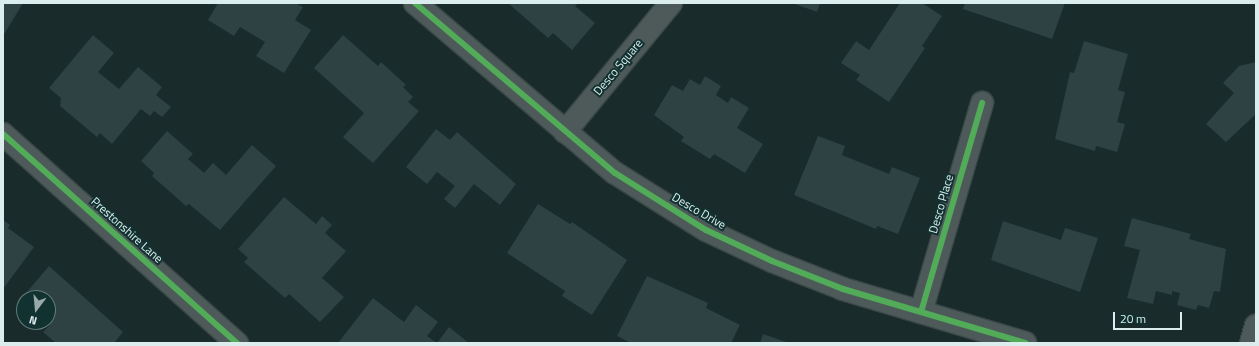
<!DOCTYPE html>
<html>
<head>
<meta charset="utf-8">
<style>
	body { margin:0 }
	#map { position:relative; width:1259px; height:346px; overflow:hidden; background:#192b2a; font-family:"Titillium Web",sans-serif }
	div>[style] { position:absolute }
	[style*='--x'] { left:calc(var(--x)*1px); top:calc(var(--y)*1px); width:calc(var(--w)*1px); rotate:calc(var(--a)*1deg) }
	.building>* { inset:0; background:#2e4143 }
	.roads { filter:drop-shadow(1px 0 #394746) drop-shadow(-1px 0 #394746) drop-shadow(0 1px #394746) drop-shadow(0 -1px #394746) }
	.minor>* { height:22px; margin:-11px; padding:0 11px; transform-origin:11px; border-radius:11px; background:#4d5a59 }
	.cycleway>* { height:6px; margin:-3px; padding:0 3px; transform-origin:3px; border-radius:3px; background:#51ab58 }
	span { translate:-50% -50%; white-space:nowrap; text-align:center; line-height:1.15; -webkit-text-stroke:4px #123231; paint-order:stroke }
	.street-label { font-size:12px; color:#dceded }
	.frame { position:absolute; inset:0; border:4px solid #dceded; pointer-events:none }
	.north { position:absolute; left:16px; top:290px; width:40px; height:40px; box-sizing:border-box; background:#123231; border:1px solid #637d7c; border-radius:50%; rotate:196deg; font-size:11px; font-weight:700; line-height:16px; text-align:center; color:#dceded }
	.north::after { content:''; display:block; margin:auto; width:14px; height:18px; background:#98a9a9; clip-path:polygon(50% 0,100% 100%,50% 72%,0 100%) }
	.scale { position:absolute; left:1113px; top:312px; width:69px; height:18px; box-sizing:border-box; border:2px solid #dceded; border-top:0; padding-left:5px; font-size:12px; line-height:14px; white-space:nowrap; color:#dceded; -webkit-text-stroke:3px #123231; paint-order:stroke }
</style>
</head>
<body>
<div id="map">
	<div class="building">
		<div style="clip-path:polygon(3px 3px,23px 3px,3px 36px)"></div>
		<div style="clip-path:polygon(218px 3px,295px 3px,303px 7px,295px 20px,311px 30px,284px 73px,256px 56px,265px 42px,240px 27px,234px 36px,208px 20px)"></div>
		<div style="clip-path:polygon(508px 3px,578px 3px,575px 6px,595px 23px,572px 50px,553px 33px,548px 38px)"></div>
		<div style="clip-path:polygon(792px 3px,820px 3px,817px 12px)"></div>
		<div style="clip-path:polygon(900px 3px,922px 3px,942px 16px,922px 46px,925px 48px,889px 102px,856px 80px,860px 75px,841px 63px,856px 41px,869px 50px)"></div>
		<div style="clip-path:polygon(965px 3px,1065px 3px,1052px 39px,963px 9px)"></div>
		<div style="clip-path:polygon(93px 35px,114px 53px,98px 72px,119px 89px,138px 67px,162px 87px,156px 95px,171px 107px,162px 117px,154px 111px,150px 116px,141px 109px,112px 144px,100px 133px,97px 137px,60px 106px,61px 98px,49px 88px)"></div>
		<div style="clip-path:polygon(343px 35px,378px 66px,381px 62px,406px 85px,403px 87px,413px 97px,408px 102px,419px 111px,373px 163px,343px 137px,364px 113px,314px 68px)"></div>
		<div style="clip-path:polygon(1084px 41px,1128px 54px,1118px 90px,1125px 92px,1117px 122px,1125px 124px,1117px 152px,1096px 146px,1095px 151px,1055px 139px,1070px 72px,1074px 73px)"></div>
		<div style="clip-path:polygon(1256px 62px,1256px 114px,1226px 142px,1206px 124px,1234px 93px,1223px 83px,1239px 66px)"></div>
		<div style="clip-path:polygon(705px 76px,721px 86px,716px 95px,728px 103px,731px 97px,749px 108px,737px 128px,763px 144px,745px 173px,714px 154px,710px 159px,681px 141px,684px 137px,654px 115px,672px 85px,683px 91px,690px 79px,700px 85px)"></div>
		<div style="clip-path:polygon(436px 129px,450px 140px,457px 132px,516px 184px,500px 205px,474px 184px,455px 208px,444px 199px,455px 186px,437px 172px,427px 184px,406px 167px)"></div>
		<div style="clip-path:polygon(167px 131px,193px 154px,188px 159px,204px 173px,213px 163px,226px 175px,252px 145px,276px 166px,220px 230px,189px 204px,186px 206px,152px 176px,154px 173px,141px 161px)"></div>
		<div style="clip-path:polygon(818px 136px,845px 146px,842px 155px,889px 174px,892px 167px,920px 178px,898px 234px,877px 226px,876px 229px,794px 195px)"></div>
		<div style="clip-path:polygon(284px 197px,316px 224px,322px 216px,332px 225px,325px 233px,346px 251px,322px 278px,344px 297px,320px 322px,289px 294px,285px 298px,244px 262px,248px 258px,238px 249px)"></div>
		<div style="clip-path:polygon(538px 204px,570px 224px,572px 222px,627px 260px,592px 315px,562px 296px,565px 291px,507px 253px)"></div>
		<div style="clip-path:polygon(1132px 218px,1191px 234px,1189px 239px,1226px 249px,1220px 292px,1214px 291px,1209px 308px,1198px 305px,1196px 310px,1177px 305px,1180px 293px,1172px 291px,1172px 295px,1156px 291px,1153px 304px,1127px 298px,1140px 250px,1124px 246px)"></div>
		<div style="clip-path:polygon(3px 220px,10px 225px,8px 228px,34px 247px,3px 289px)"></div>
		<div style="clip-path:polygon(1003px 221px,1061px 240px,1065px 228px,1098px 238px,1080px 292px,991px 260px)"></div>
		<div style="clip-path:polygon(49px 266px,123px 332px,114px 343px,56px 343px,43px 332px,50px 325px,48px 298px,24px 298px,24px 302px,21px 299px)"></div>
		<div style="clip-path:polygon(647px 276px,708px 303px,706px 308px,740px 325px,731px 343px,631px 343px,617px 336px)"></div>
		<div style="clip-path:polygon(373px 298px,404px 322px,416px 305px,438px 322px,427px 336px,437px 343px,338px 343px)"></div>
		<div style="clip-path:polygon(449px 327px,469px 343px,437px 343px)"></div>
		<div style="clip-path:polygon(763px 334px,789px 343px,760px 343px)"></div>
	</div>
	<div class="roads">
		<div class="minor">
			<div style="--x:415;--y:3;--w:262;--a:40.4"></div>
			<div style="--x:615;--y:173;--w:107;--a:32.1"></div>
			<div style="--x:706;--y:230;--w:73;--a:25.2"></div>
			<div style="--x:772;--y:261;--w:76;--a:21.5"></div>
			<div style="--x:843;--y:289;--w:190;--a:16.5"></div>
			<div style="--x:565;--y:132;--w:167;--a:-50.6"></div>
			<div style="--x:3;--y:134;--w:314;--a:41.8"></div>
			<div style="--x:921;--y:312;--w:218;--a:-73.7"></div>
			<div style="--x:1251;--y:343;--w:18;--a:-74"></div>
		</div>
	</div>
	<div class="cycleway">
		<div style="--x:415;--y:3;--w:262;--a:40.4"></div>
		<div style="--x:615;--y:173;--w:107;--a:32.1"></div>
		<div style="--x:706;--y:230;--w:73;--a:25.2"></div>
		<div style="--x:772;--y:261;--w:76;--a:21.5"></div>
		<div style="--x:843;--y:289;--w:190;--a:16.5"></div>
		<div style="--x:3;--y:134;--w:314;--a:41.8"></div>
		<div style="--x:921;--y:312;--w:218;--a:-73.7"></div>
	</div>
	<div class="street-label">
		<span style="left:618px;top:67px;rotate:-50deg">Desco Square</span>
		<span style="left:941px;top:204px;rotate:-74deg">Desco Place</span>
		<span style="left:699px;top:211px;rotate:30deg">Desco Drive</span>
		<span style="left:127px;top:230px;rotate:42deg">Prestonshire Lane</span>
	</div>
	<div class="frame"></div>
	<div class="north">N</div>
	<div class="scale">20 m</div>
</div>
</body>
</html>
